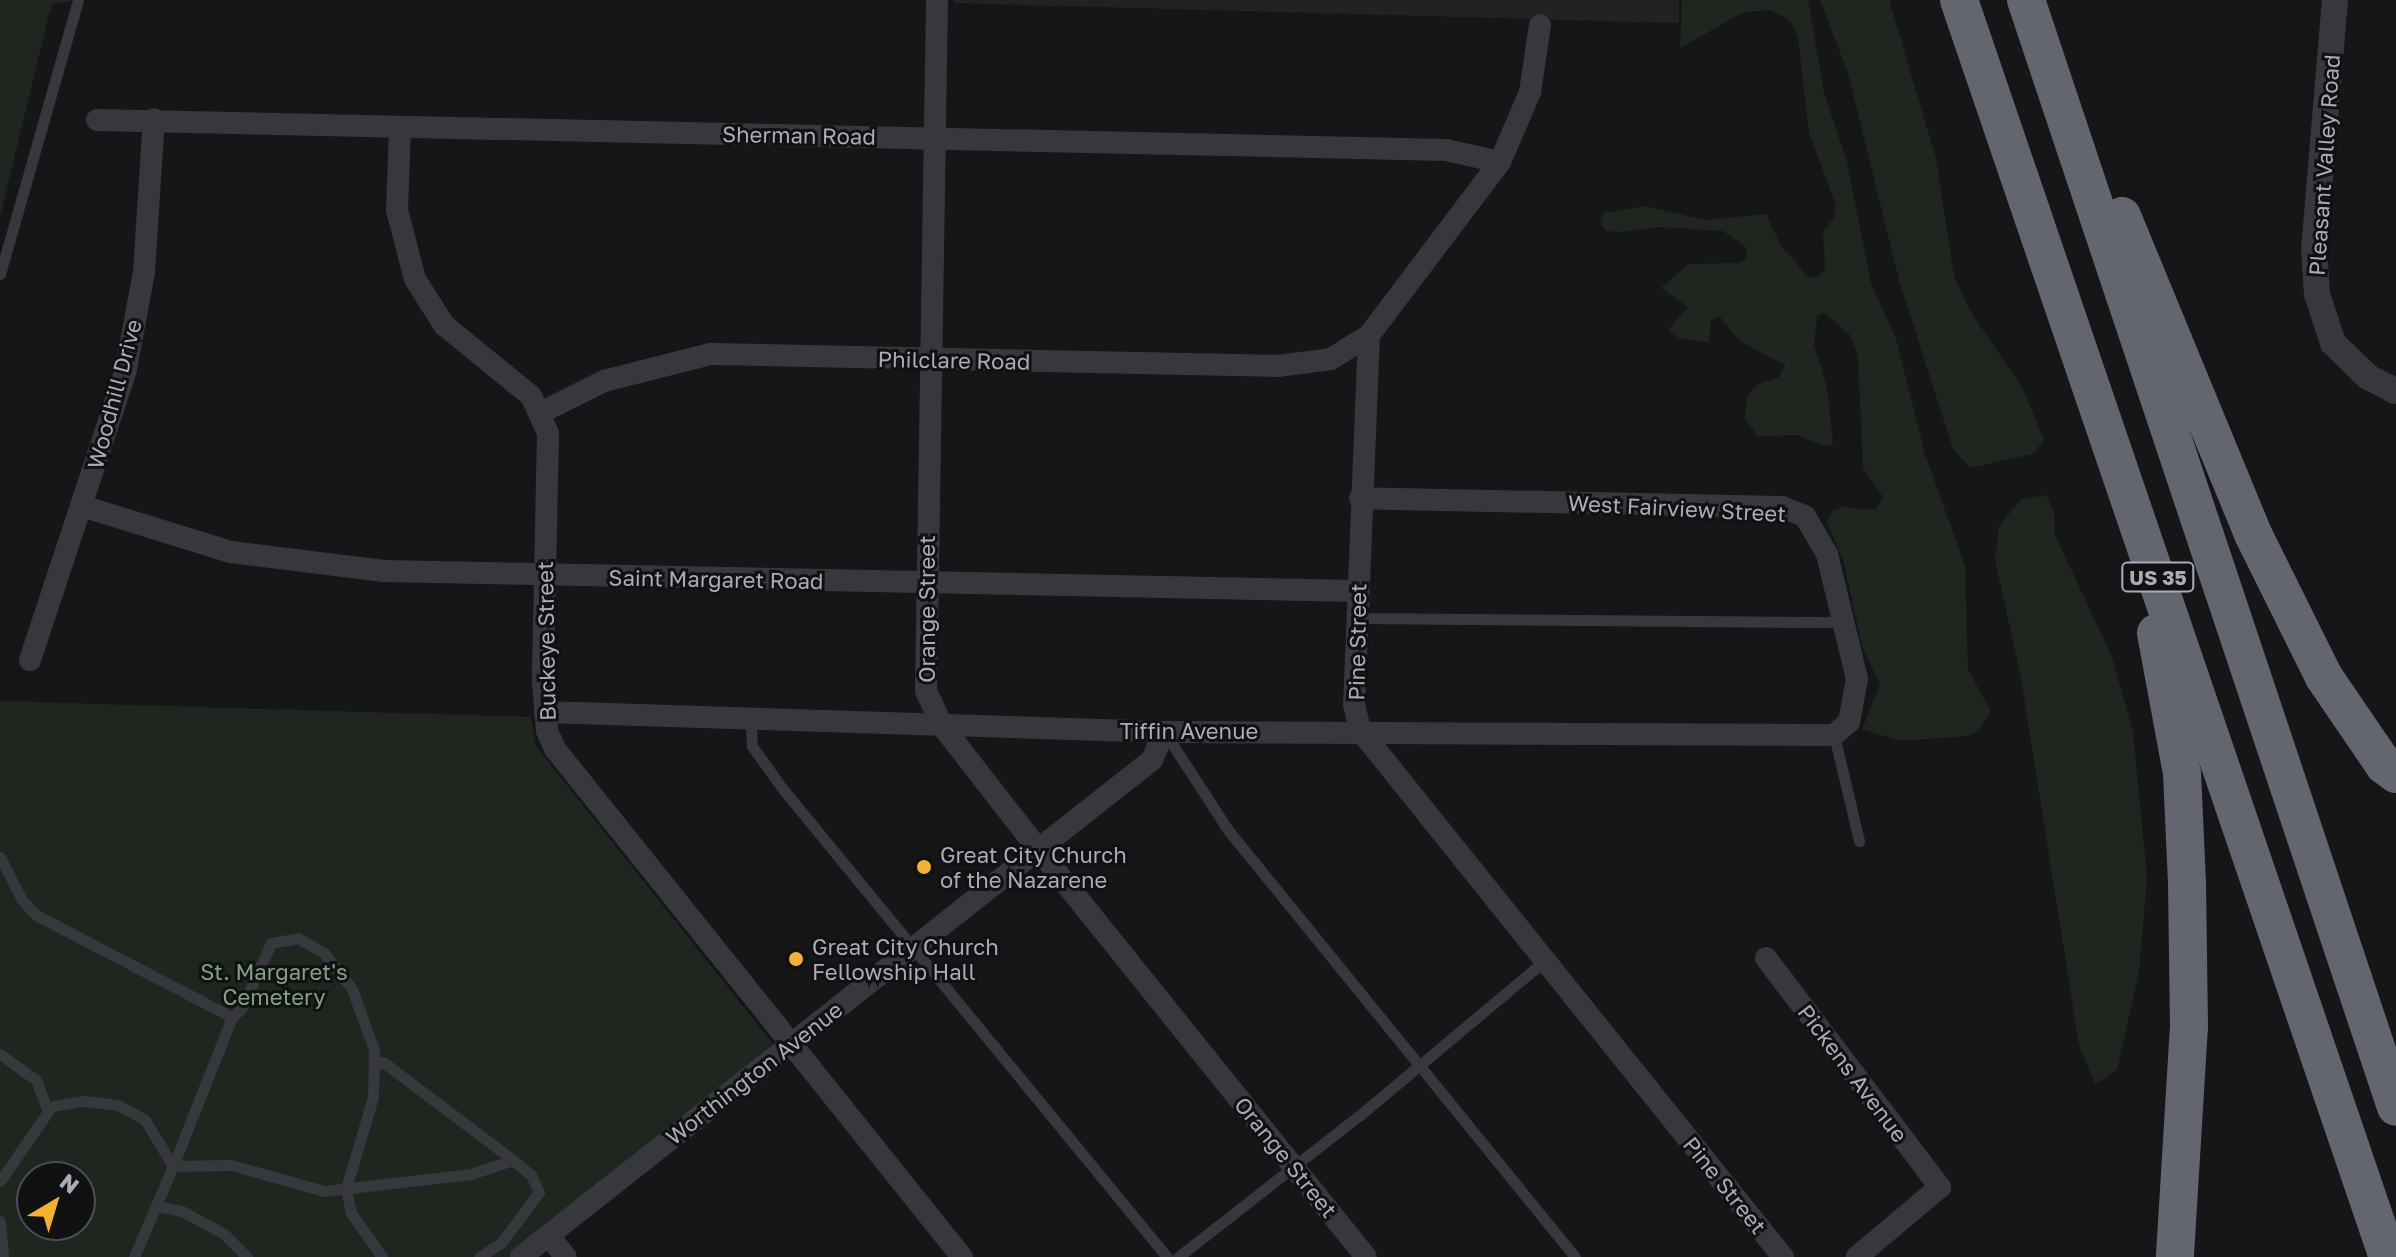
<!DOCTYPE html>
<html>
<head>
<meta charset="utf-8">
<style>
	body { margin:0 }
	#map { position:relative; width:2396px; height:1257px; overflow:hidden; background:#161618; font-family:"Golos Text",sans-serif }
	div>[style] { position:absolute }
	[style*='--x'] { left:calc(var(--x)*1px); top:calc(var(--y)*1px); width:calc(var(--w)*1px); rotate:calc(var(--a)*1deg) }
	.built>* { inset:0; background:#222225 }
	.green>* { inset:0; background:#1e261f }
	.service>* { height:11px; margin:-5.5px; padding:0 5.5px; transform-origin:5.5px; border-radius:5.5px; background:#37383d }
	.minor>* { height:22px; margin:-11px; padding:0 11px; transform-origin:11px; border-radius:11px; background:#37383d }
	.tertiary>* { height:26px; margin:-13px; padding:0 13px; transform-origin:13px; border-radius:13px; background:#37383d }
	.motorway>* { height:38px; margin:-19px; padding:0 19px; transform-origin:19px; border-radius:19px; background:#63666e }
	.dots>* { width:22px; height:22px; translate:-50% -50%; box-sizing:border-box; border:4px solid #111113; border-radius:50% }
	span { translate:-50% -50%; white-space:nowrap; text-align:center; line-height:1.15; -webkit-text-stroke:6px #111113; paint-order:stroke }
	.shield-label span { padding:2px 6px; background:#111113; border:2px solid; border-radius:6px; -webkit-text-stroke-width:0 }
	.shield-label { font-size:20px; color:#a8adb8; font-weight:700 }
	.street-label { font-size:22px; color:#a8adb8 }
	.poi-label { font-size:22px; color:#a8adb8 }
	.left { translate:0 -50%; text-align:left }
	.park-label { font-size:22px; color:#7fa381 }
	.north { position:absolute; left:16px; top:1161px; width:80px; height:80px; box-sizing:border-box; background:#111113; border:2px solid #4d4f55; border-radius:50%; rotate:38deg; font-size:22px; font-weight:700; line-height:32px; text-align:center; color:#a8adb8 }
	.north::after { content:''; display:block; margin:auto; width:28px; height:36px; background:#f2b134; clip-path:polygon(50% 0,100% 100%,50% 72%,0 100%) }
</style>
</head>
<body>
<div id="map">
	<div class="built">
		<div style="clip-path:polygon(954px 0,1679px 0,1679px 23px,954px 3px)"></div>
	</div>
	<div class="green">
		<div style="clip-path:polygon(0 0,74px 0,53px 5px,49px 14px,0 217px)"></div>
		<div style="clip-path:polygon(1682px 0,1808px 0,1824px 93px,1847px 162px,1871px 283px,1896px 339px,1925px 454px,1965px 566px,1968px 669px,1991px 712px,1979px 730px,1967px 736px,1900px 741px,1862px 729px,1880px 685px,1862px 646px,1844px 563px,1827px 522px,1833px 510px,1842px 507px,1875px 510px,1883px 497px,1863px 468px,1858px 355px,1850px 335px,1825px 313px,1817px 316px,1814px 345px,1827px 388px,1833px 444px,1824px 446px,1798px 435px,1758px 436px,1745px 419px,1747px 397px,1758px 384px,1779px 377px,1785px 365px,1740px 341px,1719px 316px,1711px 320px,1709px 343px,1679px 338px,1668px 330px,1688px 307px,1661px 288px,1688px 264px,1741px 263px,1747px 257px,1745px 246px,1723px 231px,1661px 227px,1619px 232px,1606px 231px,1600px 221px,1604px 213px,1645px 206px,1705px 220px,1766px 214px,1780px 244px,1807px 276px,1816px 278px,1825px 269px,1823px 231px,1834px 218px,1836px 205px,1809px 133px,1798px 37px,1790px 21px,1771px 10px,1744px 12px,1680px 48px)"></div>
		<div style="clip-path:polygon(1820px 0,1889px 0,1936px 158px,1954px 276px,1970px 311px,2022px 387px,2044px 440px,2033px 454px,1970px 468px,1953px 449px,1899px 280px,1848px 73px)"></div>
		<div style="clip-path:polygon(2046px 495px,2054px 512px,2055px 535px,2112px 657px,2133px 732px,2147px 878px,2139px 972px,2117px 1070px,2095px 1084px,2079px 1045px,2021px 678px,1995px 560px,1999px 526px,2021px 499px)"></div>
		<div style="clip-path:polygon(evenodd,0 701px,531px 717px,535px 745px,774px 1045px,514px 1257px,0 1257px,0 701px,32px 1177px,80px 1177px,80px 1225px,32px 1225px,32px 1177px)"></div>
	</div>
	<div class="service">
		<div style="--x:0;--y:274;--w:285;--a:-74.1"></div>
		<div style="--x:1357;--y:618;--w:486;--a:0.5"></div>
		<div style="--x:751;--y:723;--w:23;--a:88"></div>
		<div style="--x:752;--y:746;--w:52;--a:54.5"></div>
		<div style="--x:782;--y:788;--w:607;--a:50.62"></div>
		<div style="--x:1165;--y:733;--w:116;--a:57"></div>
		<div style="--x:1228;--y:830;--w:550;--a:50.9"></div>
		<div style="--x:1834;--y:735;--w:109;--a:76.7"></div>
		<div style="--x:0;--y:857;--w:48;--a:62.9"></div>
		<div style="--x:22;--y:900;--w:21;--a:47"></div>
		<div style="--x:36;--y:915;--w:221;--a:27.5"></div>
		<div style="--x:232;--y:1017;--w:13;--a:-42"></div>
		<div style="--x:242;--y:1008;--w:71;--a:-66"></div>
		<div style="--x:271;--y:943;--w:27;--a:-10"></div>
		<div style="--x:298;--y:938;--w:30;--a:30"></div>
		<div style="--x:324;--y:953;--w:46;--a:52.1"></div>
		<div style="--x:352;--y:989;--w:65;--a:70.2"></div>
		<div style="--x:374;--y:1050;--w:47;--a:91.2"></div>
		<div style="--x:373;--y:1097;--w:96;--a:106.4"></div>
		<div style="--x:346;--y:1189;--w:25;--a:78"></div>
		<div style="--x:351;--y:1213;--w:54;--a:54.8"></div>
		<div style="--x:0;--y:1054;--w:44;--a:35.8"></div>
		<div style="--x:36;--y:1080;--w:33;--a:69"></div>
		<div style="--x:376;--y:1064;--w:7;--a:-16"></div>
		<div style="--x:383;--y:1062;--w:163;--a:37"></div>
		<div style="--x:0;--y:1181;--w:91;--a:-55.3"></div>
		<div style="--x:52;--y:1106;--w:33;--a:-9"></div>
		<div style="--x:85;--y:1101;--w:33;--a:7"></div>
		<div style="--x:118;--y:1105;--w:31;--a:29"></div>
		<div style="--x:145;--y:1120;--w:54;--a:58.7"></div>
		<div style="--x:173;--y:1166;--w:160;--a:-68.4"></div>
		<div style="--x:156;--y:1206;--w:26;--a:11"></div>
		<div style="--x:182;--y:1211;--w:48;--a:28.7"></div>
		<div style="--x:224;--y:1234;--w:33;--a:45"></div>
		<div style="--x:0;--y:1221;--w:36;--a:85"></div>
		<div style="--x:134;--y:1257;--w:99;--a:-66.8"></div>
		<div style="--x:173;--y:1166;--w:58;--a:-1"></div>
		<div style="--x:231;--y:1165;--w:97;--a:15.6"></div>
		<div style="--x:324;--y:1191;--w:148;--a:-6.6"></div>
		<div style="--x:471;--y:1174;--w:44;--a:-18.4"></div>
		<div style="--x:513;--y:1160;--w:23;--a:40"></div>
		<div style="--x:531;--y:1175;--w:19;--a:65"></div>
		<div style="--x:539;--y:1192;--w:62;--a:126.5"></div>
		<div style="--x:502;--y:1242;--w:27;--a:146"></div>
		<div style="--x:1178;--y:1257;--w:231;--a:-38"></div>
		<div style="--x:1360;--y:1115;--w:240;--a:-39.9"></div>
	</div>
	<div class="minor">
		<div style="--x:937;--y:0;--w:691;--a:90.91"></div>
		<div style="--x:926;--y:691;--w:40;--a:65"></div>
		<div style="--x:943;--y:727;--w:155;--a:52.1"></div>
		<div style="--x:1038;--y:849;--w:523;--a:51.2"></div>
		<div style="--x:1540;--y:25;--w:68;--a:98.5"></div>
		<div style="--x:1530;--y:92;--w:76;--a:113.2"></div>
		<div style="--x:1500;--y:162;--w:217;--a:127.1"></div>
		<div style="--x:1369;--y:335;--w:369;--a:92.3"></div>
		<div style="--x:1354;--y:704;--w:27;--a:77"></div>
		<div style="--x:1360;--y:730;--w:676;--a:51.25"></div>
		<div style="--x:97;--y:120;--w:1349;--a:1.27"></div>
		<div style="--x:1446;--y:150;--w:55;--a:12.5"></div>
		<div style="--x:400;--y:129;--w:81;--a:92.1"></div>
		<div style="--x:397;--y:210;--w:71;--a:75.4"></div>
		<div style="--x:415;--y:279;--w:54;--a:57.8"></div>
		<div style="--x:444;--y:325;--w:112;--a:39.2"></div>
		<div style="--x:531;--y:396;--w:41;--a:65.3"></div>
		<div style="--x:548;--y:433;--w:248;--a:91.2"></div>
		<div style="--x:543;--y:681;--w:50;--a:85.4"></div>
		<div style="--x:547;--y:731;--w:20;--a:66"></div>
		<div style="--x:555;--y:749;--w:651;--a:51.3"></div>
		<div style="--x:542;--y:412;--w:69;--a:-26.6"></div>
		<div style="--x:604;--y:381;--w:110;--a:-14.2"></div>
		<div style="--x:711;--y:354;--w:567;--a:1.21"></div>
		<div style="--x:1278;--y:366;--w:53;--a:-7.5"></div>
		<div style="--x:1331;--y:359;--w:45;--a:-32.3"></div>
		<div style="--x:82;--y:506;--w:156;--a:17.2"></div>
		<div style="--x:231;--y:552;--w:154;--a:7.1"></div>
		<div style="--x:384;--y:571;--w:974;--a:1.18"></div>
		<div style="--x:30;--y:660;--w:306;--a:-71.7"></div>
		<div style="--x:126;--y:369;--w:99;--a:-79.5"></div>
		<div style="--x:144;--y:272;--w:153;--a:-86.3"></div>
		<div style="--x:545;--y:712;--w:619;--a:1.85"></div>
		<div style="--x:1164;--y:732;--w:670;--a:0.26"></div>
		<div style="--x:1834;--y:735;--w:20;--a:-41"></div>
		<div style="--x:1849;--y:722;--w:44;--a:-79.5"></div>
		<div style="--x:1857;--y:679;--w:129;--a:-103.5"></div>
		<div style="--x:1827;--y:554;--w:44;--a:-120.1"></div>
		<div style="--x:1805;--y:516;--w:25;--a:-159"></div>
		<div style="--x:1782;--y:507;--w:422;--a:-178.8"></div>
		<div style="--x:1766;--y:958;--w:288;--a:52.8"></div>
		<div style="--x:1940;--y:1187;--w:109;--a:139.9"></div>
		<div style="--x:548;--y:1235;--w:28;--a:51"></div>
		<div style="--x:521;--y:1257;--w:803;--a:-38.23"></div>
		<div style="--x:1152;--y:760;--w:30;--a:-67"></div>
	</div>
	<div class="tertiary">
		<div style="--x:2335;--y:0;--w:251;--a:94.8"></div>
		<div style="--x:2314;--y:250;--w:44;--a:86.1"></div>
		<div style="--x:2317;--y:294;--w:52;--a:71.9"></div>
		<div style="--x:2333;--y:343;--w:49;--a:44.2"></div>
		<div style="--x:2368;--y:377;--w:31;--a:27"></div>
	</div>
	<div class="motorway">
		<div style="--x:1959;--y:0;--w:1328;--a:71.16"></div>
		<div style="--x:2026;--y:0;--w:1167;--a:71.52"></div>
		<div style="--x:2122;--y:216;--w:344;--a:67.6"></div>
		<div style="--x:2253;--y:534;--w:160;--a:63.6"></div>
		<div style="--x:2324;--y:677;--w:107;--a:55.7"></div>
		<div style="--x:2384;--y:765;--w:15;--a:37"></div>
		<div style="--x:2156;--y:633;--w:142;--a:79.5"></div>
		<div style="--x:2182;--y:773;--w:110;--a:87.4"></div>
		<div style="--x:2187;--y:883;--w:143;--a:89.2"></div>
		<div style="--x:2189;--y:1026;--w:231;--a:93.5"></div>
	</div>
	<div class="dots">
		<div style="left:924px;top:867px;background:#f2b134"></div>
		<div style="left:796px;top:959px;background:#f2b134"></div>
	</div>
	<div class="shield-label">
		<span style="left:2158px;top:577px">US 35</span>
	</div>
	<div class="street-label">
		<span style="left:799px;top:135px;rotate:1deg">Sherman Road</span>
		<span style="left:2324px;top:165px;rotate:-86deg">Pleasant Valley Road</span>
		<span style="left:954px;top:360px;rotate:1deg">Philclare Road</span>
		<span style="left:114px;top:394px;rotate:-75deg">Woodhill Drive</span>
		<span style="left:1677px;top:508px;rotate:3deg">West Fairview Street</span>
		<span style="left:716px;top:579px;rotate:1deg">Saint Margaret Road</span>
		<span style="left:927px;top:609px;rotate:-90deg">Orange Street</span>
		<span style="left:546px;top:641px;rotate:-91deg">Buckeye Street</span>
		<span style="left:1357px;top:642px;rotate:-89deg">Pine Street</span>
		<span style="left:1189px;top:731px">Tiffin Avenue</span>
		<span style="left:754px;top:1073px;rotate:-38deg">Worthington Avenue</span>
		<span style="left:1853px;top:1073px;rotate:53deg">Pickens Avenue</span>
		<span style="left:1286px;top:1157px;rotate:51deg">Orange Street</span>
		<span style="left:1725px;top:1185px;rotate:51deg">Pine Street</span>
	</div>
	<div class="poi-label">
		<span class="left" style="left:940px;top:867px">Great City Church<br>of the Nazarene</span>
		<span class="left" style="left:812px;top:959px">Great City Church<br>Fellowship Hall</span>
	</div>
	<div class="park-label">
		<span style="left:274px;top:984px">St. Margaret's<br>Cemetery</span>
	</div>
	<div class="north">N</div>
</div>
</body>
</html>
